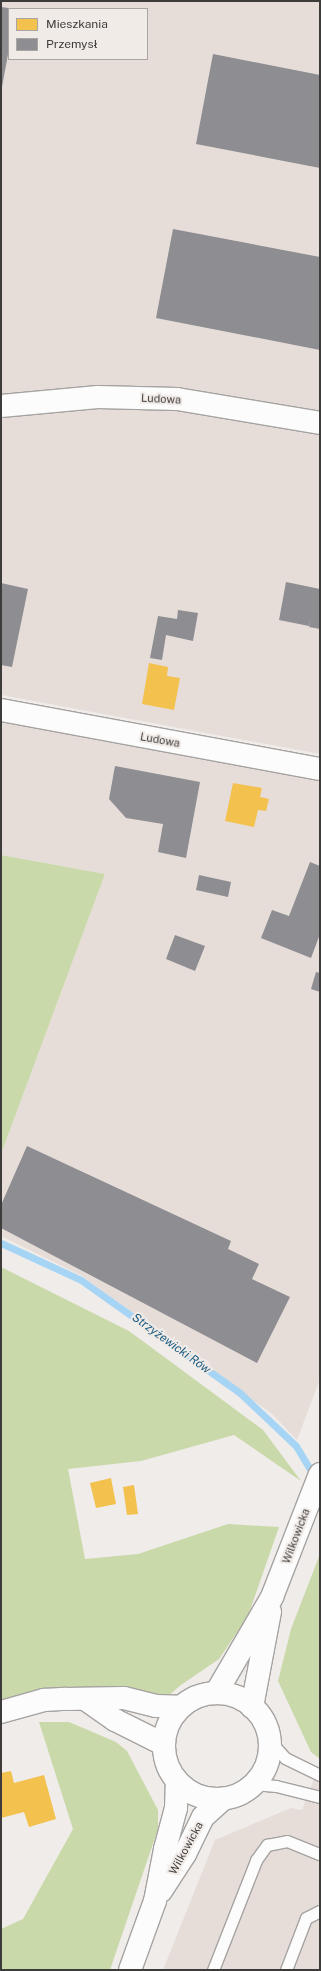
<!DOCTYPE html>
<html>
<head>
<meta charset="utf-8">
<style>
	body { margin:0 }
	#map { position:relative; width:321px; height:1971px; overflow:hidden; background:#efecea; font-family:"Public Sans",sans-serif }
	div>[style] { position:absolute }
	[style*='--x'] { left:calc(var(--x)*1px); top:calc(var(--y)*1px); width:calc(var(--w)*1px); rotate:calc(var(--a)*1deg) }
	.built>* { inset:0; background:#e6ddd9 }
	.green>* { inset:0; background:#cad9a9 }
	.homes>* { inset:0; background:#f2c14e }
	.industry>* { inset:0; background:#8d8d92 }
	.stream>* { height:7px; margin:-3.5px; padding:0 3.5px; transform-origin:3.5px; border-radius:3.5px; background:#a6d4f4 }
	.roads { filter:drop-shadow(1px 0 #a5a3a1) drop-shadow(-1px 0 #a5a3a1) drop-shadow(0 1px #a5a3a1) drop-shadow(0 -1px #a5a3a1) }
	.lane>* { height:11px; margin:-5.5px; padding:0 5.5px; transform-origin:5.5px; border-radius:5.5px; background:#fdfcfc }
	.street>* { height:22px; margin:-11px; padding:0 11px; transform-origin:11px; border-radius:11px; background:#fdfcfc }
	.secondary>* { height:22px; margin:-11px; padding:0 11px; transform-origin:11px; border-radius:11px; background:#fdfcfc }
	.secondary>.ring { margin:-11px; padding:0; box-sizing:content-box; background:none; border:22px solid #fdfcfc; border-radius:50% }
	span { translate:-50% -50%; white-space:nowrap; text-align:center; line-height:1.15; -webkit-text-stroke:4px #f1ebe8; paint-order:stroke }
	.street-label { font-size:11px; color:#3e3c3b }
	.water-label { font-size:12px; color:#1b5d82; font-style:italic }
	.frame { position:absolute; inset:0; border:2px solid #3e3c3b; pointer-events:none }
	.legend { position:absolute; left:8px; top:8px; width:140px; height:52px; box-sizing:border-box; background:#f1ebe8; border:1px solid #a9a5a3; margin:0; padding:5px 7px; list-style:none; font-size:12px; color:#3e3c3b }
	.legend li { display:flex; align-items:center; gap:8px; height:20px }
	.legend b { width:20px; border:1px solid #a9a5a3 }
</style>
</head>
<body>
<div id="map">
	<div class="built">
		<div style="clip-path:polygon(evenodd,1px 1px,320px 1px,320px 754px,1px 695px,1px 1px,9px 9px,147px 9px,147px 59px,9px 59px,9px 9px)"></div>
		<div style="clip-path:polygon(1px 717px,320px 777px,320px 1379px,297px 1440px,272px 1414px,82px 1276px,1px 1236px,1px 1154px,105px 874px,1px 855px)"></div>
		<div style="clip-path:polygon(320px 1763px,320px 1970px,163px 1970px,215px 1840px,291px 1808px,302px 1810px)"></div>
	</div>
	<div class="green">
		<div style="clip-path:polygon(1px 855px,105px 874px,1px 1154px)"></div>
		<div style="clip-path:polygon(1px 1267px,129px 1331px,263px 1430px,301px 1481px,234px 1435px,141px 1461px,68px 1469px,85px 1559px,138px 1554px,228px 1524px,279px 1527px,248px 1616px,219px 1659px,181px 1685px,156px 1706px,1px 1712px)"></div>
		<div style="clip-path:polygon(320px 1554px,320px 1759px,311px 1752px,278px 1681px,291px 1629px)"></div>
		<div style="clip-path:polygon(39px 1722px,69px 1722px,116px 1742px,127px 1751px,158px 1810px,158px 1829px,110px 1970px,1px 1970px,1px 1929px,23px 1919px,73px 1829px)"></div>
	</div>
	<div class="homes">
		<div style="clip-path:polygon(149px 663px,168px 667px,167px 676px,180px 678px,174px 710px,142px 704px)"></div>
		<div style="clip-path:polygon(233px 783px,262px 788px,260px 797px,269px 799px,266px 811px,258px 810px,254px 827px,225px 821px)"></div>
		<div style="clip-path:polygon(111px 1478px,116px 1504px,96px 1508px,90px 1483px)"></div>
		<div style="clip-path:polygon(134px 1485px,138px 1514px,127px 1515px,123px 1487px)"></div>
		<div style="clip-path:polygon(11px 1771px,14px 1783px,44px 1775px,56px 1819px,29px 1827px,24px 1812px,1px 1818px,1px 1773px)"></div>
	</div>
	<div class="industry">
		<div style="clip-path:polygon(1px 7px,9px 8px,9px 49px,2px 87px)"></div>
		<div style="clip-path:polygon(213px 54px,320px 75px,320px 168px,196px 144px)"></div>
		<div style="clip-path:polygon(173px 229px,320px 257px,320px 350px,156px 318px)"></div>
		<div style="clip-path:polygon(286px 582px,320px 589px,320px 629px,309px 627px,311px 618px,309px 626px,279px 620px)"></div>
		<div style="clip-path:polygon(1px 583px,28px 589px,12px 667px,1px 665px)"></div>
		<div style="clip-path:polygon(178px 610px,198px 613px,193px 641px,166px 635px,162px 660px,150px 658px,158px 616px,177px 619px)"></div>
		<div style="clip-path:polygon(115px 766px,200px 782px,186px 858px,158px 852px,163px 824px,126px 818px,109px 799px)"></div>
		<div style="clip-path:polygon(310px 862px,320px 866px,320px 934px,311px 958px,261px 938px,272px 910px,289px 916px)"></div>
		<div style="clip-path:polygon(199px 875px,231px 882px,228px 897px,196px 890px)"></div>
		<div style="clip-path:polygon(175px 935px,205px 946px,195px 971px,166px 959px)"></div>
		<div style="clip-path:polygon(316px 972px,320px 973px,320px 992px,311px 989px)"></div>
		<div style="clip-path:polygon(27px 1146px,231px 1241px,228px 1249px,259px 1264px,252px 1279px,290px 1297px,257px 1363px,1px 1228px,1px 1205px)"></div>
	</div>
	<div class="stream">
		<div style="--x:1;--y:1243;--w:88;--a:24.8"></div>
		<div style="--x:81;--y:1280;--w:195;--a:35.4"></div>
		<div style="--x:240;--y:1393;--w:77;--a:43.4"></div>
		<div style="--x:296;--y:1446;--w:35;--a:59"></div>
	</div>
	<div class="roads">
		<div class="lane">
			<div style="--x:269;--y:1740;--w:24;--a:48"></div>
			<div style="--x:285;--y:1758;--w:39;--a:26"></div>
			<div style="--x:254;--y:1784;--w:22;--a:5"></div>
			<div style="--x:276;--y:1786;--w:45;--a:14"></div>
			<div style="--x:213;--y:1970;--w:118;--a:-68.6"></div>
			<div style="--x:256;--y:1860;--w:19;--a:-54"></div>
			<div style="--x:267;--y:1845;--w:20;--a:-11"></div>
			<div style="--x:287;--y:1841;--w:35;--a:22"></div>
			<div style="--x:286;--y:1970;--w:56;--a:-69"></div>
			<div style="--x:306;--y:1918;--w:16;--a:-27"></div>
		</div>
		<div class="street">
			<div style="--x:1;--y:406;--w:97;--a:-5.3"></div>
			<div style="--x:98;--y:397;--w:79;--a:1.5"></div>
			<div style="--x:177;--y:399;--w:145;--a:9.5"></div>
			<div style="--x:1;--y:710;--w:324;--a:10.5"></div>
			<div style="--x:85;--y:1699;--w:37;--a:35"></div>
			<div style="--x:115;--y:1720;--w:54;--a:26.6"></div>
			<div style="--x:1;--y:1712;--w:45;--a:-15.6"></div>
			<div style="--x:44;--y:1700;--w:22;--a:-3"></div>
			<div style="--x:66;--y:1699;--w:58;--a:-1"></div>
			<div style="--x:124;--y:1698;--w:33;--a:14"></div>
			<div style="--x:156;--y:1706;--w:24;--a:2"></div>
		</div>
		<div class="secondary">
			<div class="ring" style="left:164px;top:1693px;width:84px;height:84px"></div>
			<div style="--x:216;--y:1693;--w:111;--a:-59.7"></div>
			<div style="--x:272;--y:1597;--w:132;--a:-68.7"></div>
			<div style="--x:252;--y:1707;--w:97;--a:-79.3"></div>
			<div style="--x:161;--y:1891;--w:44;--a:-57"></div>
			<div style="--x:185;--y:1854;--w:41;--a:-64.1"></div>
			<div style="--x:203;--y:1817;--w:25;--a:-42"></div>
			<div style="--x:130;--y:1970;--w:73;--a:-70.1"></div>
			<div style="--x:155;--y:1901;--w:53;--a:-79.1"></div>
			<div style="--x:165;--y:1849;--w:42;--a:-75"></div>
			<div style="--x:176;--y:1808;--w:26;--a:-88"></div>
		</div>
	</div>
	<div class="street-label">
		<span style="left:161px;top:399px;rotate:3deg">Ludowa</span>
		<span style="left:160px;top:740px;rotate:10deg">Ludowa</span>
		<span style="left:296px;top:1536px;rotate:-69deg">Wilkowicka</span>
		<span style="left:186px;top:1848px;rotate:-61deg">Wilkowicka</span>
	</div>
	<div class="water-label">
		<span style="left:171px;top:1344px;rotate:36deg">Strzyżewicki Rów</span>
	</div>
	<div class="frame"></div>
	<ul class="legend">
	<li><b style="height:11px;background:#f2c14e"></b>Mieszkania</li>
	<li><b style="height:11px;background:#8d8d92"></b>Przemysł</li>
	</ul>
</div>
</body>
</html>
